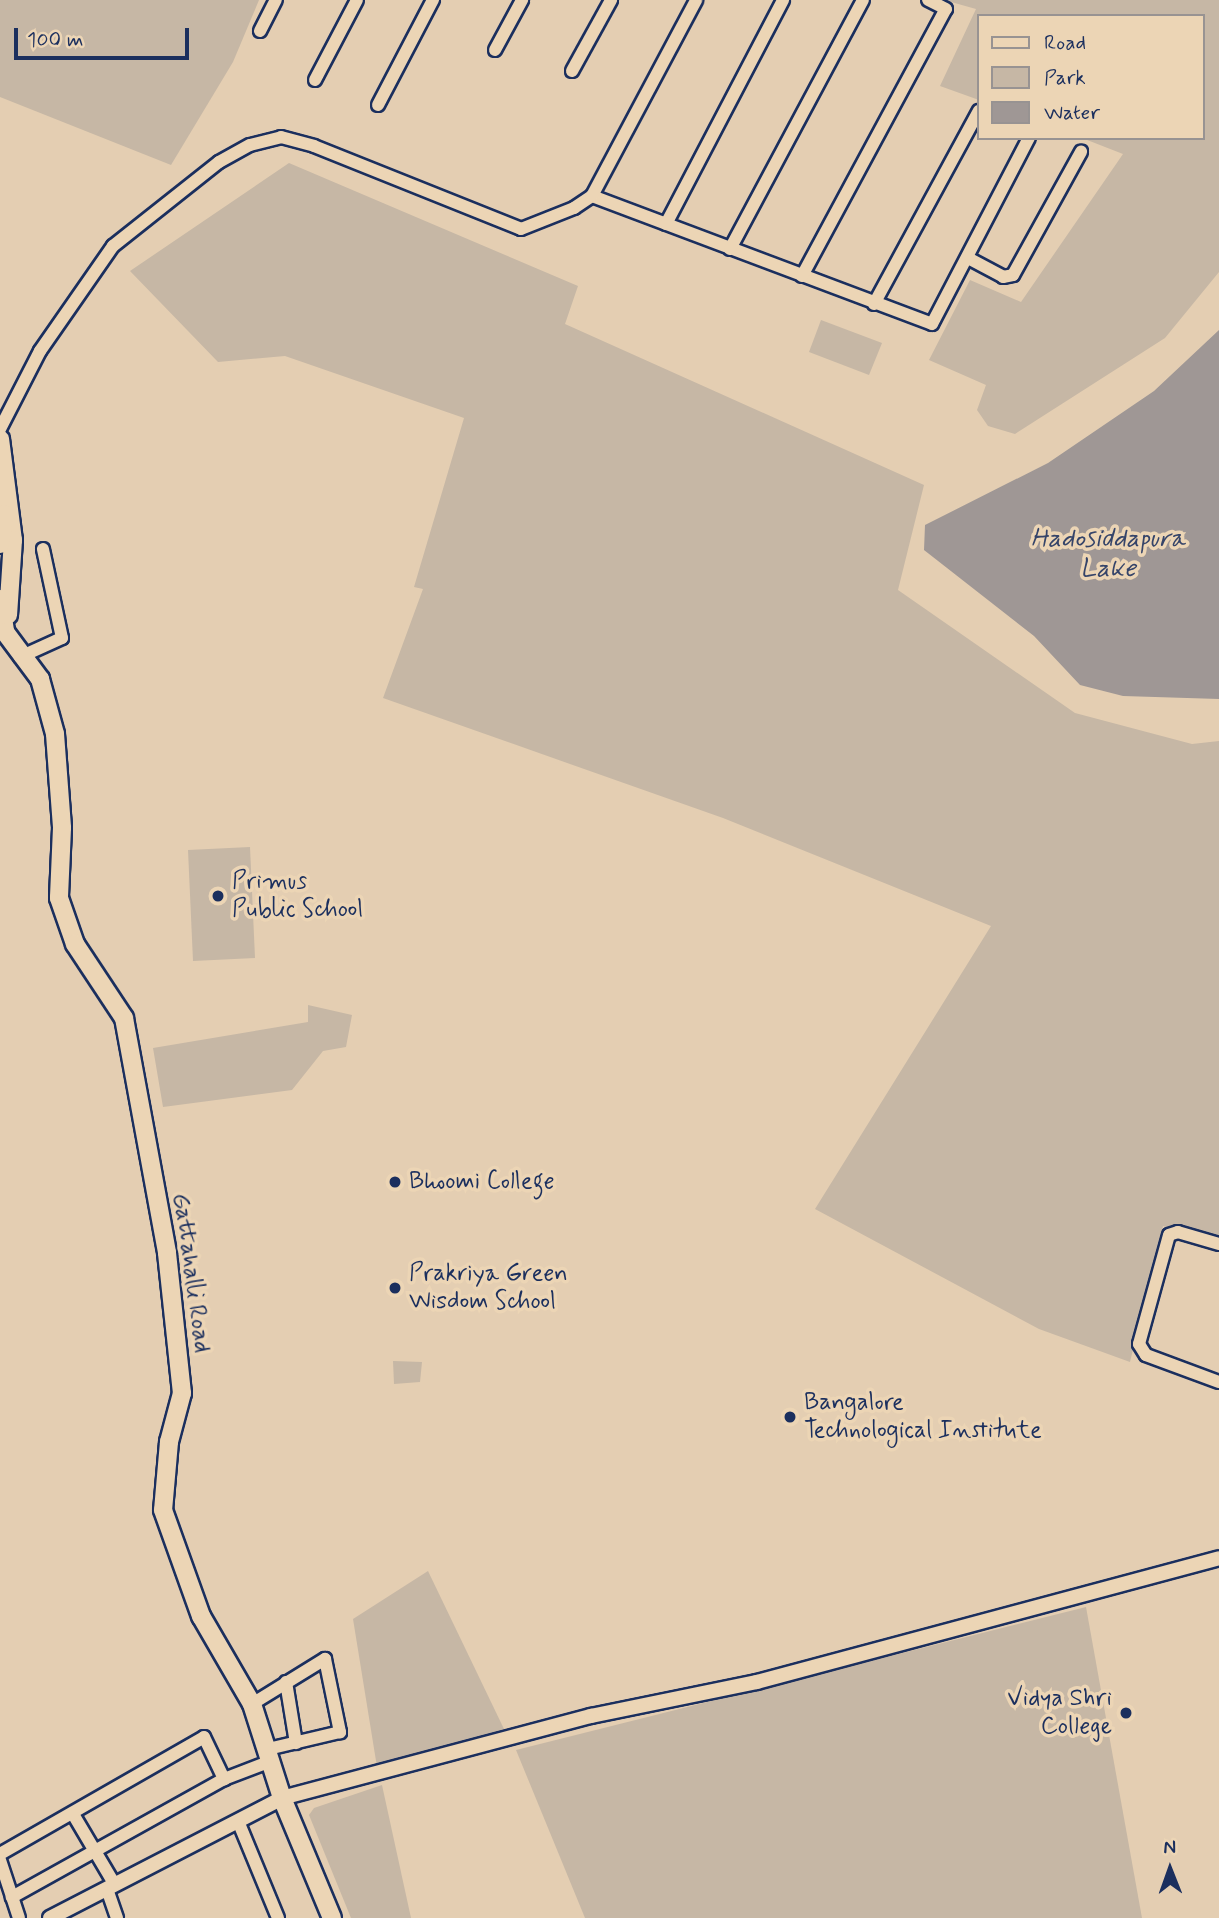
<!DOCTYPE html>
<html>
<head>
<meta charset="utf-8">
<style>
	body { margin:0 }
	#map { position:relative; width:1219px; height:1918px; overflow:hidden; background:#e4ceb2; font-family:Mynerve,sans-serif }
	div>[style] { position:absolute }
	[style*='--x'] { left:calc(var(--x)*1px); top:calc(var(--y)*1px); width:calc(var(--w)*1px); rotate:calc(var(--a)*1deg) }
	.green>* { inset:0; background:#c6b7a5 }
	.water>* { inset:0; background:#9f9795 }
	.roads { filter:drop-shadow(2px 0 #1b2f5e) drop-shadow(-2px 0 #1b2f5e) drop-shadow(0 2px #1b2f5e) drop-shadow(0 -2px #1b2f5e) }
	.minor>* { height:12px; margin:-6px; padding:0 6px; transform-origin:6px; border-radius:6px; background:#ecd5b5 }
	.tertiary>* { height:14px; margin:-7px; padding:0 7px; transform-origin:7px; border-radius:7px; background:#ecd5b5 }
	.secondary>* { height:18px; margin:-9px; padding:0 9px; transform-origin:9px; border-radius:9px; background:#ecd5b5 }
	.dots>* { width:19px; height:19px; translate:-50% -50%; box-sizing:border-box; border:4px solid #ecd5b5; border-radius:50% }
	span { translate:-50% -50%; white-space:nowrap; text-align:center; line-height:1.15; -webkit-text-stroke:7px #ecd5b5; paint-order:stroke }
	.poi-label { font-size:24px; color:#1b2f5e }
	.left { translate:0 -50%; text-align:left }
	.right { translate:-100% -50%; text-align:right }
	.street-label { font-size:24px; color:#1b2f5e }
	.water-label { font-size:26px; color:#354469; font-style:italic }
	.legend { position:absolute; left:977px; top:14px; width:228px; height:126px; box-sizing:border-box; background:#ecd5b5; border:2px solid #989392; margin:0; padding:9px 12px; list-style:none; font-size:21px; color:#1b2f5e }
	.legend li { display:flex; align-items:center; gap:14px; height:35px }
	.legend b { width:35px; border:2px solid #989392 }
	.north { position:absolute; left:1135px; top:1834px; width:70px; height:70px; -webkit-text-stroke:5px #ecd5b5; paint-order:stroke; rotate:359deg; font-size:19px; font-weight:700; line-height:28px; text-align:center; color:#1b2f5e }
	.north::after { content:''; display:block; margin:auto; width:24px; height:32px; background:#1b2f5e; clip-path:polygon(50% 0,100% 100%,50% 72%,0 100%) }
	.scale { position:absolute; left:14px; top:28px; width:175px; height:32px; box-sizing:border-box; border:4px solid #1b2f5e; border-top:0; padding-left:9px; font-size:21px; line-height:24px; white-space:nowrap; color:#1b2f5e; -webkit-text-stroke:5px #ecd5b5; paint-order:stroke }
</style>
</head>
<body>
<div id="map">
	<div class="green">
		<div style="clip-path:polygon(0 0,259px 0,233px 62px,171px 165px,0 97px)"></div>
		<div style="clip-path:polygon(944px 0,1219px 0,1219px 272px,1165px 338px,1015px 434px,988px 426px,977px 410px,986px 385px,929px 360px,970px 280px,1021px 302px,1123px 154px,1082px 138px,1203px 138px,1203px 16px,979px 16px,979px 100px,940px 86px,976px 9px)"></div>
		<div style="clip-path:polygon(289px 163px,578px 286px,565px 324px,924px 485px,898px 590px,1075px 713px,1192px 744px,1219px 741px,1219px 1243px,1163px 1226px,1130px 1362px,1039px 1329px,815px 1209px,991px 926px,723px 818px,383px 698px,423px 589px,414px 587px,464px 418px,285px 356px,218px 362px,130px 271px)"></div>
		<div style="clip-path:polygon(821px 320px,882px 343px,869px 375px,809px 352px)"></div>
		<div style="clip-path:polygon(250px 847px,255px 958px,193px 961px,188px 850px)"></div>
		<div style="clip-path:polygon(308px 1005px,352px 1015px,346px 1047px,323px 1051px,292px 1090px,163px 1107px,153px 1048px,308px 1022px)"></div>
		<div style="clip-path:polygon(393px 1361px,422px 1362px,420px 1382px,394px 1384px)"></div>
		<div style="clip-path:polygon(428px 1571px,504px 1729px,377px 1767px,353px 1619px)"></div>
		<div style="clip-path:polygon(1086px 1607px,1142px 1918px,585px 1918px,516px 1750px)"></div>
		<div style="clip-path:polygon(382px 1785px,411px 1918px,351px 1918px,309px 1815px,314px 1808px)"></div>
	</div>
	<div class="water">
		<div style="clip-path:polygon(1219px 330px,1219px 699px,1123px 696px,1080px 685px,1034px 636px,924px 550px,925px 525px,1048px 463px,1154px 391px)"></div>
	</div>
	<div class="roads">
		<div class="minor">
			<div style="--x:260;--y:31;--w:35;--a:-63"></div>
			<div style="--x:495;--y:50;--w:57;--a:-61.6"></div>
			<div style="--x:572;--y:71;--w:81;--a:-61.2"></div>
			<div style="--x:315;--y:80;--w:90;--a:-62.3"></div>
			<div style="--x:378;--y:105;--w:119;--a:-62.4"></div>
			<div style="--x:592;--y:196;--w:363;--a:20.6"></div>
			<div style="--x:932;--y:324;--w:210;--a:-62.5"></div>
			<div style="--x:666;--y:224;--w:253;--a:-62.4"></div>
			<div style="--x:730;--y:249;--w:282;--a:-61.9"></div>
			<div style="--x:968;--y:258;--w:40;--a:28"></div>
			<div style="--x:1003;--y:277;--w:10;--a:-11"></div>
			<div style="--x:1013;--y:275;--w:141;--a:-61.1"></div>
			<div style="--x:802;--y:276;--w:303;--a:-61.7"></div>
			<div style="--x:946;--y:9;--w:20;--a:-153"></div>
			<div style="--x:874;--y:304;--w:220;--a:-61.5"></div>
			<div style="--x:0;--y:429;--w:88;--a:-62.9"></div>
			<div style="--x:40;--y:351;--w:128;--a:-55.2"></div>
			<div style="--x:113;--y:246;--w:135;--a:-38.4"></div>
			<div style="--x:219;--y:162;--w:35;--a:-29"></div>
			<div style="--x:250;--y:145;--w:32;--a:-14"></div>
			<div style="--x:281;--y:137;--w:34;--a:15"></div>
			<div style="--x:314;--y:146;--w:223;--a:21.8"></div>
			<div style="--x:521;--y:229;--w:57;--a:-21.6"></div>
			<div style="--x:574;--y:208;--w:22;--a:-34"></div>
			<div style="--x:592;--y:196;--w:222;--a:-62"></div>
			<div style="--x:20;--y:657;--w:46;--a:-24.3"></div>
			<div style="--x:62;--y:638;--w:91;--a:-102.1"></div>
			<div style="--x:1219;--y:1244;--w:43;--a:-163.7"></div>
			<div style="--x:1178;--y:1232;--w:9;--a:162"></div>
			<div style="--x:1169;--y:1235;--w:113;--a:105.4"></div>
			<div style="--x:1139;--y:1344;--w:13;--a:58"></div>
			<div style="--x:1146;--y:1355;--w:78;--a:20.3"></div>
			<div style="--x:286;--y:1682;--w:62;--a:80.7"></div>
			<div style="--x:252;--y:1704;--w:86;--a:-31.7"></div>
			<div style="--x:325;--y:1659;--w:75;--a:78.4"></div>
			<div style="--x:340;--y:1732;--w:74;--a:166.7"></div>
			<div style="--x:224;--y:1779;--w:50;--a:-21"></div>
			<div style="--x:73;--y:1814;--w:82;--a:59.4"></div>
			<div style="--x:238;--y:1821;--w:105;--a:67.6"></div>
			<div style="--x:0;--y:1854;--w:235;--a:-29.8"></div>
			<div style="--x:204;--y:1737;--w:47;--a:64.5"></div>
			<div style="--x:224;--y:1779;--w:243;--a:150.9"></div>
			<div style="--x:0;--y:1860;--w:61;--a:71.9"></div>
			<div style="--x:107;--y:1889;--w:31;--a:71"></div>
		</div>
		<div class="tertiary">
			<div style="--x:50;--y:1918;--w:261;--a:-27.3"></div>
			<div style="--x:282;--y:1798;--w:320;--a:-14.9"></div>
			<div style="--x:591;--y:1716;--w:169;--a:-11.6"></div>
			<div style="--x:757;--y:1682;--w:478;--a:-15"></div>
		</div>
		<div class="secondary">
			<div style="--x:0;--y:439;--w:102;--a:82.7"></div>
			<div style="--x:13;--y:540;--w:75;--a:93.8"></div>
			<div style="--x:0;--y:544;--w:30;--a:-81"></div>
			<div style="--x:0;--y:599;--w:33;--a:81"></div>
			<div style="--x:5;--y:632;--w:59;--a:53.3"></div>
			<div style="--x:40;--y:679;--w:57;--a:74.7"></div>
			<div style="--x:55;--y:734;--w:94;--a:85.7"></div>
			<div style="--x:62;--y:828;--w:70;--a:92.5"></div>
			<div style="--x:59;--y:898;--w:49;--a:70.8"></div>
			<div style="--x:75;--y:944;--w:89;--a:56.5"></div>
			<div style="--x:124;--y:1018;--w:239;--a:79.6"></div>
			<div style="--x:167;--y:1253;--w:141;--a:83.9"></div>
			<div style="--x:182;--y:1393;--w:51;--a:104.9"></div>
			<div style="--x:169;--y:1442;--w:68;--a:95"></div>
			<div style="--x:163;--y:1510;--w:113;--a:70.3"></div>
			<div style="--x:201;--y:1616;--w:102;--a:59.9"></div>
			<div style="--x:252;--y:1704;--w:99;--a:72.3"></div>
			<div style="--x:282;--y:1798;--w:130;--a:67.4"></div>
		</div>
	</div>
	<div class="dots">
		<div style="left:218px;top:896px;background:#1b2f5e"></div>
		<div style="left:395px;top:1182px;background:#1b2f5e"></div>
		<div style="left:395px;top:1288px;background:#1b2f5e"></div>
		<div style="left:790px;top:1417px;background:#1b2f5e"></div>
		<div style="left:1126px;top:1713px;background:#1b2f5e"></div>
	</div>
	<div class="poi-label">
		<span class="left" style="left:232px;top:896px">Primus<br>Public School</span>
		<span class="left" style="left:409px;top:1182px">Bhoomi College</span>
		<span class="left" style="left:409px;top:1288px">Prakriya Green<br>Wisdom School</span>
		<span class="left" style="left:804px;top:1417px">Bangalore<br>Technological Institute</span>
		<span class="right" style="left:1112px;top:1713px">Vidya Shri<br>College</span>
	</div>
	<div class="street-label">
		<span style="left:191px;top:1273px;rotate:82deg">Gattahalli Road</span>
	</div>
	<div class="water-label">
		<span style="left:1108px;top:555px">Hadosiddapura<br>Lake</span>
	</div>
	<ul class="legend">
	<li><b style="height:9px;background:#ecd5b5"></b>Road</li>
	<li><b style="height:19px;background:#c6b7a5"></b>Park</li>
	<li><b style="height:19px;background:#9f9795"></b>Water</li>
	</ul>
	<div class="north">N</div>
	<div class="scale">100 m</div>
</div>
</body>
</html>
